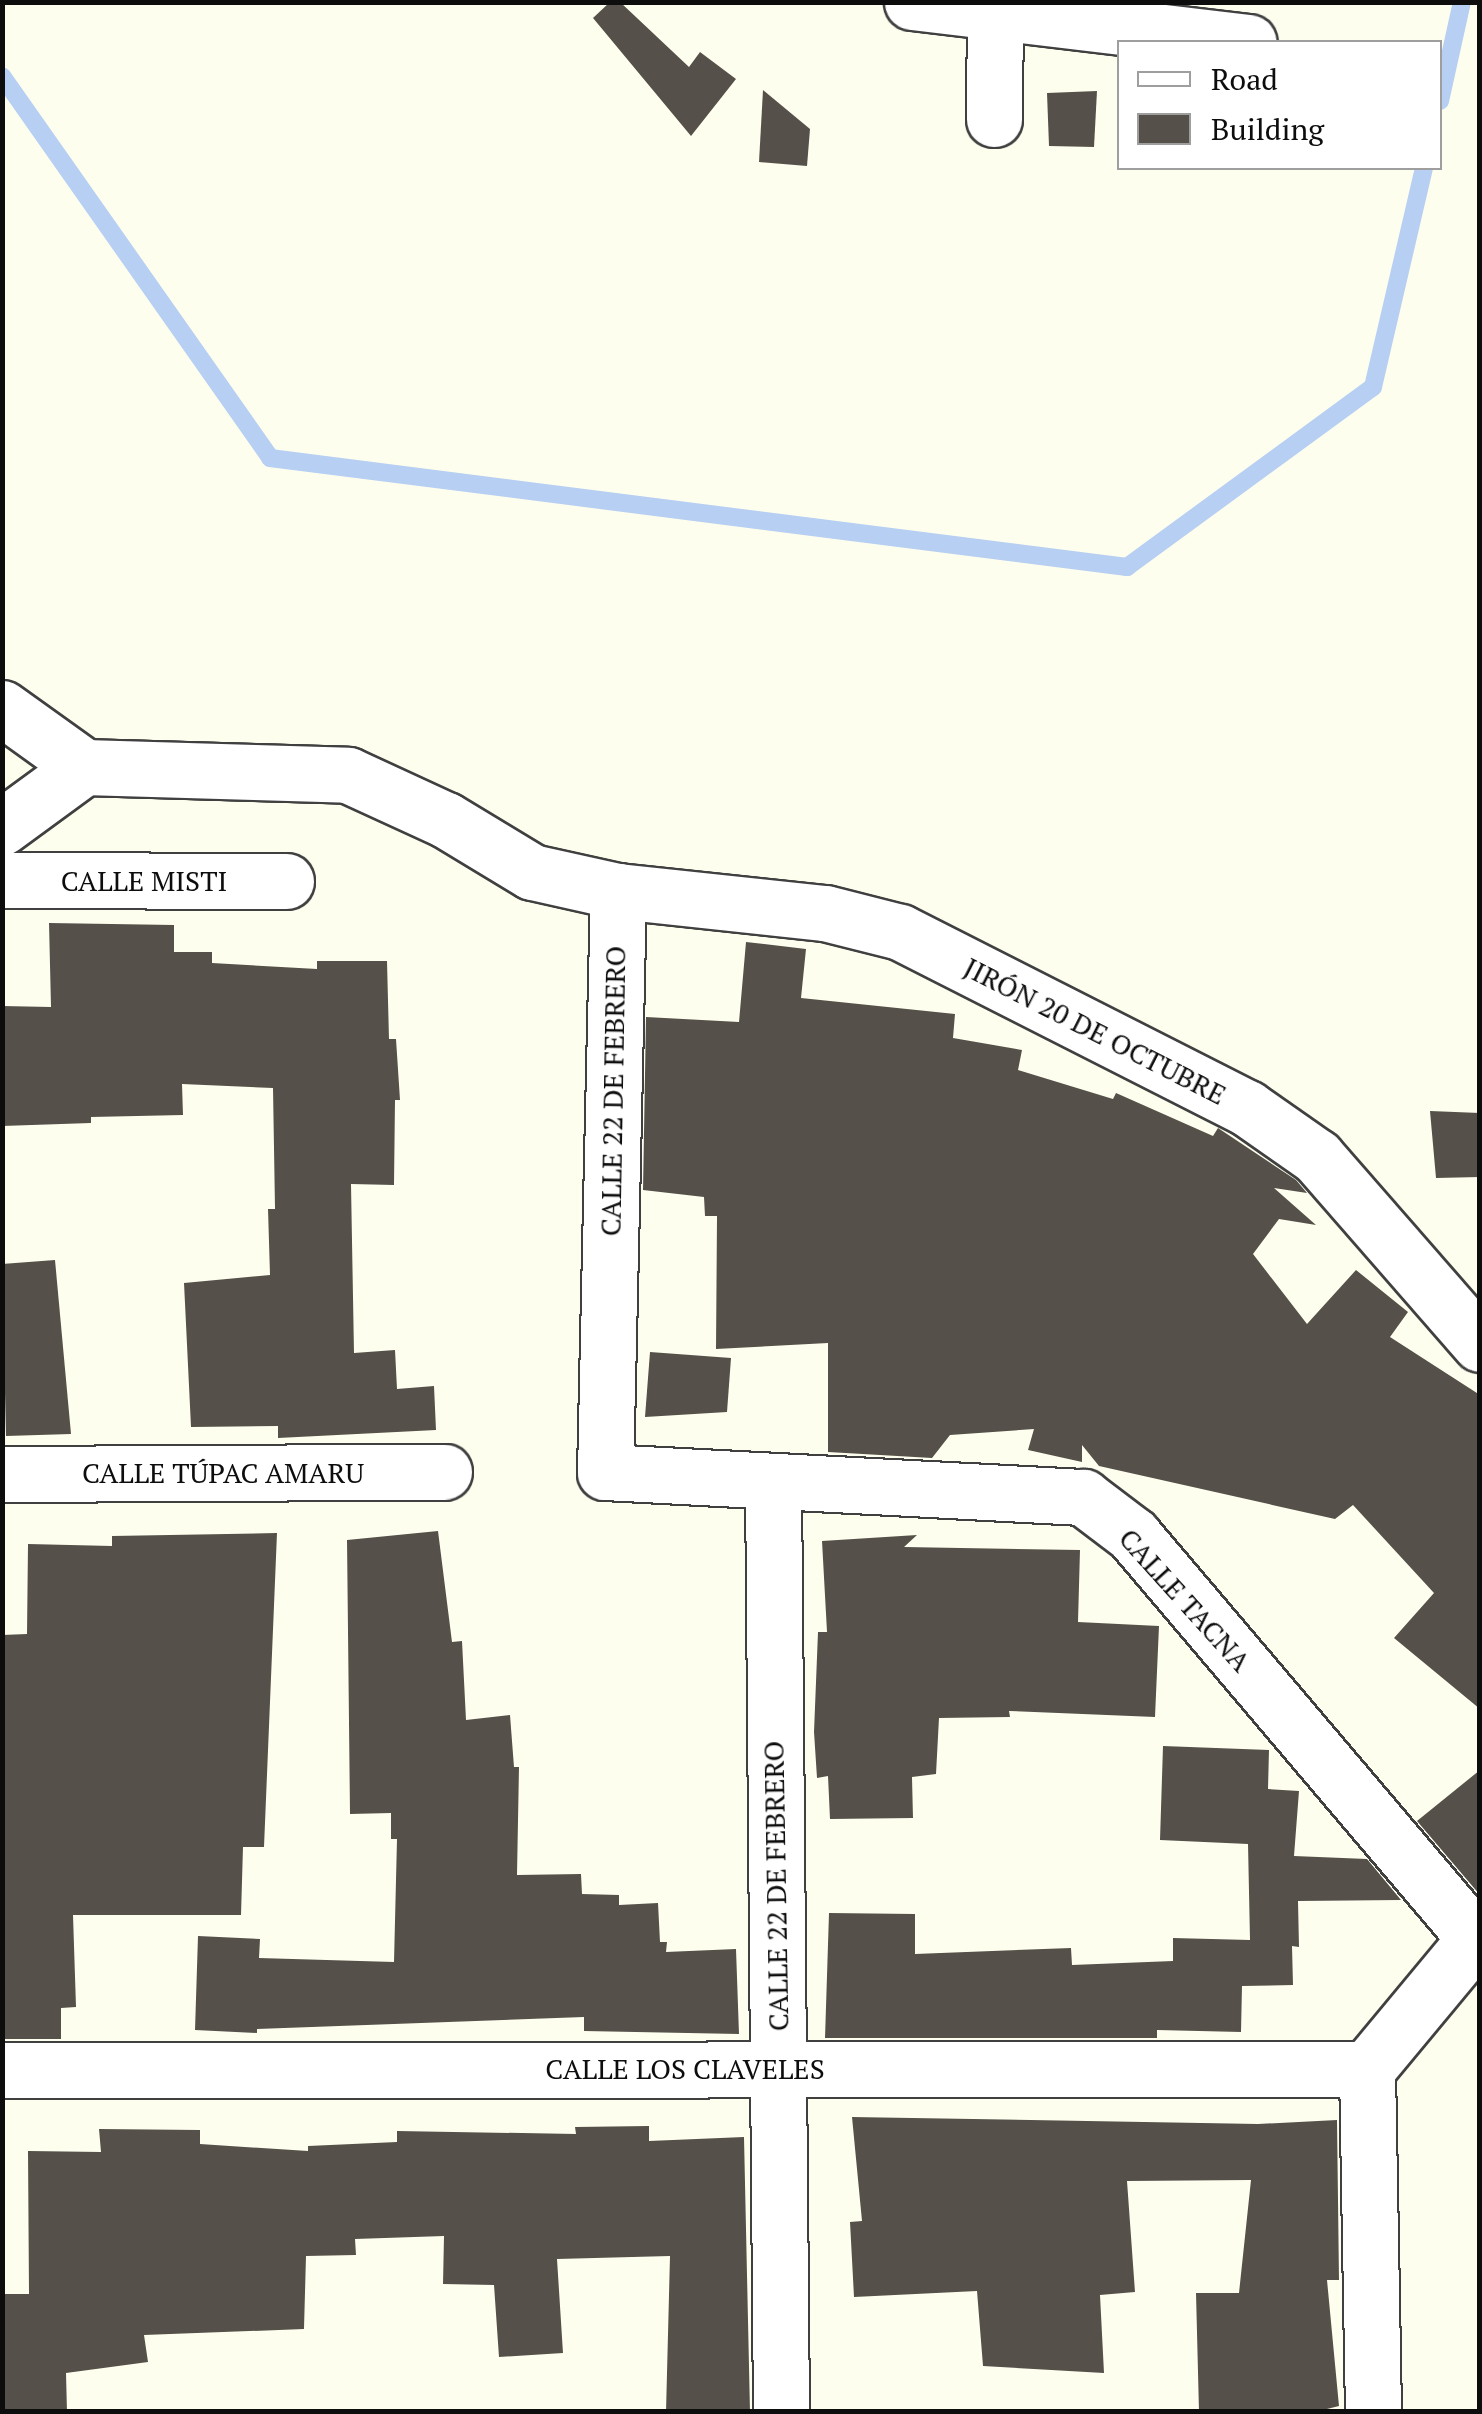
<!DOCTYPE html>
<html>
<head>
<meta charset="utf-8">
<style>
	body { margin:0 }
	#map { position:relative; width:1482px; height:2414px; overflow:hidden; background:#fefeee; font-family:"PT Serif",serif }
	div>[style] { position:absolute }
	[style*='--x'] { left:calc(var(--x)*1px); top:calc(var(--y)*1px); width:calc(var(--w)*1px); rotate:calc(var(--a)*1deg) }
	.stream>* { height:18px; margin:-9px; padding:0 9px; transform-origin:9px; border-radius:9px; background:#b6cff2 }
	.building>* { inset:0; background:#55514a }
	.roads { filter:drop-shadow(2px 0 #404040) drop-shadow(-2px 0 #404040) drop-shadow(0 2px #404040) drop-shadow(0 -2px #404040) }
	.minor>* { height:55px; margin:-27.5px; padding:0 27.5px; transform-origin:27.5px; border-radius:27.5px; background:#fff }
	span { translate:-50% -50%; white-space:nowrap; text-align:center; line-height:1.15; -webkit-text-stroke:10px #fff; paint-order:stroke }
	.street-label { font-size:28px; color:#0d0d0d }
	.frame { position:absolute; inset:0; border:5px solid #0d0d0d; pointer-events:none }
	.legend { position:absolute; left:1117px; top:40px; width:325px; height:130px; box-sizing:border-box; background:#fff; border:2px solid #9e9e9e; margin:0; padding:12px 18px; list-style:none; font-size:30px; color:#0d0d0d }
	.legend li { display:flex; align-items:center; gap:20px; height:50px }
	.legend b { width:50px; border:2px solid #9e9e9e }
</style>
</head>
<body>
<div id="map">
	<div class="stream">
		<div style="--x:2;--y:76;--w:467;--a:54.9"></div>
		<div style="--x:270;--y:458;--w:864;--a:7.25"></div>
		<div style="--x:1127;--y:567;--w:305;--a:-36.2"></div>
		<div style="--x:1373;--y:387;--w:225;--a:-76.9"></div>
		<div style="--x:1440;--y:101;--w:101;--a:-77.5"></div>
	</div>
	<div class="building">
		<div style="clip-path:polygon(610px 2px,620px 2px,689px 67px,700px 52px,736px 79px,691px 136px,593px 18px)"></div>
		<div style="clip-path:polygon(763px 90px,810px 129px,807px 166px,759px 162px)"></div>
		<div style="clip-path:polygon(1097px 91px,1094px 147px,1049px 146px,1047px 93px)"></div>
		<div style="clip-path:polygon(49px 923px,174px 925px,174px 952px,212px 952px,212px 963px,317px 969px,317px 961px,387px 961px,389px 1039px,396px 1039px,400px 1100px,395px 1100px,394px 1185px,351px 1184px,354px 1353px,395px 1350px,397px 1389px,434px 1386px,436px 1430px,278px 1438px,278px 1426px,191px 1427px,184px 1283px,270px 1275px,268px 1209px,275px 1209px,273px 1088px,182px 1084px,183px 1115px,91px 1117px,91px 1123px,2px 1126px,2px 1006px,51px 1007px)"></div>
		<div style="clip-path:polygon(746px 942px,806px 949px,801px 998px,955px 1014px,953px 1038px,1022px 1050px,1018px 1070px,1113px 1099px,1116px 1093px,1213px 1136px,1218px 1128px,1296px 1180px,1307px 1193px,1274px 1188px,1316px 1225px,1279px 1219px,1253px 1254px,1307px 1324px,1356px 1270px,1408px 1312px,1390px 1337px,1480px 1395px,1480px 1709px,1394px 1638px,1434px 1593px,1353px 1505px,1335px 1519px,1099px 1466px,1082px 1445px,1082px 1462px,1028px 1450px,1034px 1429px,950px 1435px,932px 1458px,828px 1452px,828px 1343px,716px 1349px,717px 1216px,705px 1216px,704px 1197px,643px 1190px,646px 1017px,739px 1022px)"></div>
		<div style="clip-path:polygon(1430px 1111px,1480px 1113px,1480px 1177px,1436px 1178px)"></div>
		<div style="clip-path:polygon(55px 1260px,71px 1434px,6px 1436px,2px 1264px)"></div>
		<div style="clip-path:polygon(650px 1352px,731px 1358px,727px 1412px,645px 1417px)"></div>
		<div style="clip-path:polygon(438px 1531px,452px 1642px,462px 1641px,466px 1720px,510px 1715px,514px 1767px,519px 1767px,517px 1875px,581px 1874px,582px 1894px,619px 1895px,619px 1905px,658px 1903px,660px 1942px,667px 1942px,666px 1952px,736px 1949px,739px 2034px,584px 2031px,584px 2017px,257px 2029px,257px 2033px,195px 2030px,198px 1936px,260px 1939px,259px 1958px,394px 1962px,397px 1839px,391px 1839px,391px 1813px,350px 1814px,347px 1540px)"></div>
		<div style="clip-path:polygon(277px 1533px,264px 1847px,243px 1847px,241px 1915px,73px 1915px,76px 2007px,61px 2008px,61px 2039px,2px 2039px,2px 1635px,27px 1634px,28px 1544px,112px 1546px,112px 1536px)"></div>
		<div style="clip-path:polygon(917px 1535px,904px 1547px,1080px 1550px,1078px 1622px,1159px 1626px,1155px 1717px,1009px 1711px,1010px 1717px,939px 1718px,936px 1774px,912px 1777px,913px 1818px,830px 1819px,828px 1776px,817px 1778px,814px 1732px,818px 1632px,827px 1632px,822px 1541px)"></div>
		<div style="clip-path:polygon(1163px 1746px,1269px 1750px,1268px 1789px,1299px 1791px,1294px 1856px,1367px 1859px,1401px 1900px,1298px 1901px,1299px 1947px,1292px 1946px,1293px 1985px,1242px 1986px,1241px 2032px,1157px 2030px,1157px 2038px,825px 2038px,829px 1913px,915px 1914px,915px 1954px,1071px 1948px,1072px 1965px,1173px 1961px,1173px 1938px,1250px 1940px,1248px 1844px,1160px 1840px)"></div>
		<div style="clip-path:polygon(1480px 1770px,1480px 1895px,1417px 1821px)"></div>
		<div style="clip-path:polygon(852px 2117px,1258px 2124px,1337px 2120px,1339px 2280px,1327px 2280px,1339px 2406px,1315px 2412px,1199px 2412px,1196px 2293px,1239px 2293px,1251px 2180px,1127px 2181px,1135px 2292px,1100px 2295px,1104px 2373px,983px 2366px,977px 2291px,854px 2297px,850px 2222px,862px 2221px)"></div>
		<div style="clip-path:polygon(649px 2126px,649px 2141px,744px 2137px,750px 2412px,666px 2412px,670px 2256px,557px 2259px,563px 2353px,499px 2357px,494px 2285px,443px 2284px,444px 2236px,355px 2239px,356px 2255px,306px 2256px,304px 2329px,144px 2335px,148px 2362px,66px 2373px,67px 2412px,2px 2412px,2px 2294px,29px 2294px,28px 2151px,101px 2152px,99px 2129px,200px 2130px,200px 2144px,308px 2151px,308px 2146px,397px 2142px,397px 2131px,576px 2134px,575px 2127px)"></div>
	</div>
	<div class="roads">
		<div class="minor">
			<div style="--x:912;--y:2;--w:339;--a:6.8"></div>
			<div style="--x:994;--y:119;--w:117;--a:-89.5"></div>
			<div style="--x:2;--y:708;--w:101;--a:35.7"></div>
			<div style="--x:84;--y:767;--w:102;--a:143.8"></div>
			<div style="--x:84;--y:767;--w:264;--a:1.7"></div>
			<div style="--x:348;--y:775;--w:108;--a:24.7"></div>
			<div style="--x:446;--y:820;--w:100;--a:31.2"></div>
			<div style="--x:532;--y:872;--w:88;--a:12.5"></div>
			<div style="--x:618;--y:891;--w:208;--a:6.1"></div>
			<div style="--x:825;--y:913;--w:77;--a:14.2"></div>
			<div style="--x:900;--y:932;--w:389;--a:26.9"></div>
			<div style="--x:1247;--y:1108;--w:85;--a:35"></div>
			<div style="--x:1317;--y:1157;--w:248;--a:48.9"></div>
			<div style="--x:2;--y:880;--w:284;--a:0.2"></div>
			<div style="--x:618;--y:891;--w:581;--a:91.28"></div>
			<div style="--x:605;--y:1472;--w:479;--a:3"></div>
			<div style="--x:1083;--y:1497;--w:63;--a:37.2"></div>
			<div style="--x:1133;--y:1535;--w:527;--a:49.69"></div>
			<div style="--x:2;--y:1474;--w:442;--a:-0.3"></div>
			<div style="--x:773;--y:1481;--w:931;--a:89.51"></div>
			<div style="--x:1367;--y:2069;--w:343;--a:89"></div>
			<div style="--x:1367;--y:2069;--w:177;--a:-50.3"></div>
			<div style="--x:2;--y:2070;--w:1365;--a:-0.04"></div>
		</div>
	</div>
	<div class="street-label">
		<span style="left:144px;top:881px">CALLE MISTI</span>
		<span style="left:1095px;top:1031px;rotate:27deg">JIRÓN 20 DE OCTUBRE</span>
		<span style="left:613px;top:1091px;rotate:-89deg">CALLE 22 DE FEBRERO</span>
		<span style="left:223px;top:1473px">CALLE TÚPAC AMARU</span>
		<span style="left:1185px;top:1600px;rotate:48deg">CALLE TACNA</span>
		<span style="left:776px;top:1886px;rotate:-91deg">CALLE 22 DE FEBRERO</span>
		<span style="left:685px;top:2069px">CALLE LOS CLAVELES</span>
	</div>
	<div class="frame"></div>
	<ul class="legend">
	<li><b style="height:12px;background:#fff"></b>Road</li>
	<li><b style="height:28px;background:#55514a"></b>Building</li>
	</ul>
</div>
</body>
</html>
